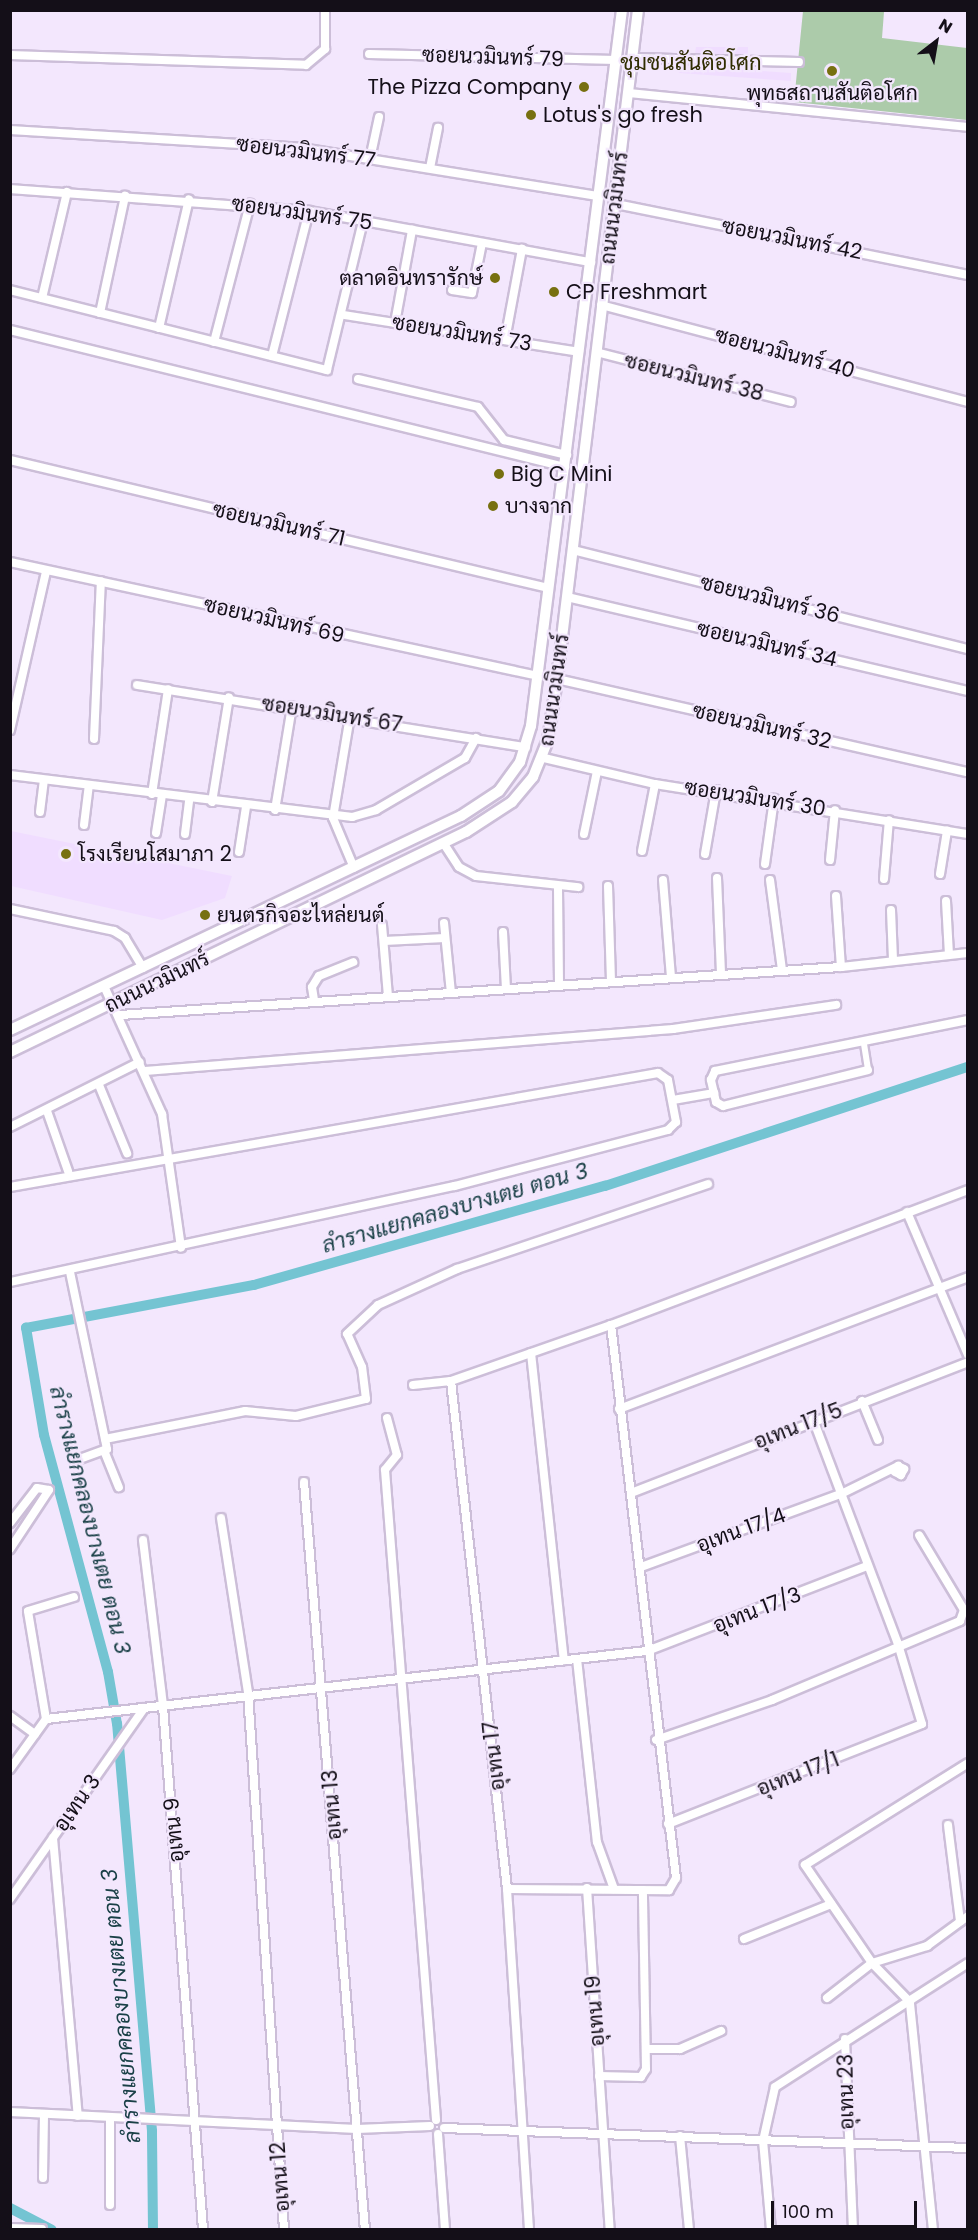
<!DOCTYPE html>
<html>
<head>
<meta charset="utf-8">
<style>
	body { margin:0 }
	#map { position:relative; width:978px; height:2240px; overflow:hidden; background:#f3e7fd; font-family:Poppins,Sarabun,sans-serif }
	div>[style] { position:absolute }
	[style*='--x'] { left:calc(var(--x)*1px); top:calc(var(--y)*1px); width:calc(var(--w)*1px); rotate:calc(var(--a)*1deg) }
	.built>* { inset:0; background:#f0ddff }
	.green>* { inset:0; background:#accbaa }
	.canal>* { height:10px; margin:-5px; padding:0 5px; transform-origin:5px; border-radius:5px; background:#74c4d2 }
	.roads { filter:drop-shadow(2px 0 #ccbed8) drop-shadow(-2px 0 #ccbed8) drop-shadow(0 2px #ccbed8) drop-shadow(0 -2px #ccbed8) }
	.pedestrian>* { height:6px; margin:-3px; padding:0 3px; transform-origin:3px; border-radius:3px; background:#fff }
	.minor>* { height:8px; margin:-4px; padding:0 4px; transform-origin:4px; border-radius:4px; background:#fff }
	.secondary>* { height:10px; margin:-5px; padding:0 5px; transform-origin:5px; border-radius:5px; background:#fff }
	.dots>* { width:16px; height:16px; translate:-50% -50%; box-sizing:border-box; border:3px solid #f3e7fd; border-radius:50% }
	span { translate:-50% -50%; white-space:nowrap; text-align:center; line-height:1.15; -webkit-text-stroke:4.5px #f3e7fd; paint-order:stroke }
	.street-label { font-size:21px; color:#140f18 }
	.poi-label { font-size:21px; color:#140f18 }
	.right { translate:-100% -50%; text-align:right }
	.left { translate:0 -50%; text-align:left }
	.neighbourhood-label { font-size:22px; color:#302d02 }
	.water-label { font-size:22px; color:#1a4047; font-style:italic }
	.frame { position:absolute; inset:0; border:12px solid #140f18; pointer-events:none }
	.north { position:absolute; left:906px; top:12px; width:60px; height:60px; -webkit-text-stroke:4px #f3e7fd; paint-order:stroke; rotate:31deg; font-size:16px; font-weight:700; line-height:24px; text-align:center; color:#140f18 }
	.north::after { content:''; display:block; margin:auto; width:21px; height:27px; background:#140f18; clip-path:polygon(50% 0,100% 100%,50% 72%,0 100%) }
	.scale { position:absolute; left:771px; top:2201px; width:146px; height:27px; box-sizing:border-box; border:3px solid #140f18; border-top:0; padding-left:8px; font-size:18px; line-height:21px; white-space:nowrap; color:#140f18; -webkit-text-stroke:4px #f3e7fd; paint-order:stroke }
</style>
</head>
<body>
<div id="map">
	<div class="built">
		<div style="clip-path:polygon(696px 47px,748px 47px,748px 57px,695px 54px)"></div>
		<div style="clip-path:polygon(680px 65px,791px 73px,791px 81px,679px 73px)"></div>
		<div style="clip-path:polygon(11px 831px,232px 876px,225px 898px,162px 920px,11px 886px)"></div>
	</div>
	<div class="green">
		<div style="clip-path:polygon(803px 11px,884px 12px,882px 38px,967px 48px,967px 120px,794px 102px)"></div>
	</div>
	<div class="canal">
		<div style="--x:10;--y:2208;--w:47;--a:27.6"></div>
		<div style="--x:153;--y:2230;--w:99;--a:-90.6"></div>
		<div style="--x:152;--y:2131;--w:409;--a:-94.9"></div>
		<div style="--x:117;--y:1724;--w:53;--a:-99.8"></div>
		<div style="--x:108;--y:1672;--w:245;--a:-105.1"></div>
		<div style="--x:44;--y:1435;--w:109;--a:-99.5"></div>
		<div style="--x:26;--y:1328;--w:232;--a:-10.7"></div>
		<div style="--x:254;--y:1285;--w:365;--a:-15.8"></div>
		<div style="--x:605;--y:1186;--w:382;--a:-18.2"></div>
	</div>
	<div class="roads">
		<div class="pedestrian">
			<div style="--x:864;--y:1044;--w:26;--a:81"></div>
		</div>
		<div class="minor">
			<div style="--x:369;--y:54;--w:247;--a:1.4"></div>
			<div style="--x:10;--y:55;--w:296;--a:1.9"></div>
			<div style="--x:306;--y:65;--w:25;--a:-40"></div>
			<div style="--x:325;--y:49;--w:39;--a:-90"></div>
			<div style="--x:633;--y:58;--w:166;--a:1.4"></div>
			<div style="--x:628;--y:93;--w:342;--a:5.7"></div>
			<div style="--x:10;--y:130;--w:292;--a:3.5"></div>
			<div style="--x:301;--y:148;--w:302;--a:9.2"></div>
			<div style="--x:370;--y:159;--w:43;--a:-77.9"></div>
			<div style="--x:430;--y:168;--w:41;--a:-78.7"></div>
			<div style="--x:10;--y:189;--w:300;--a:4.2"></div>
			<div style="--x:309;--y:211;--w:287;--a:10.3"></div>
			<div style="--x:616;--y:204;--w:359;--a:11.4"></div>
			<div style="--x:10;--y:290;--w:327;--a:14.2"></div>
			<div style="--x:327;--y:370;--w:153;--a:-76.4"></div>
			<div style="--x:452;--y:290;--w:20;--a:9"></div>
			<div style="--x:472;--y:293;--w:51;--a:-78.7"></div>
			<div style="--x:42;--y:298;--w:109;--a:-76.7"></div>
			<div style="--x:601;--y:305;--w:380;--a:14.8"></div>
			<div style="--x:100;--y:313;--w:120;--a:-77.9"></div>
			<div style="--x:344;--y:315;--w:238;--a:8.9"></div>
			<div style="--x:395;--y:323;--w:95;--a:-79.6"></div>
			<div style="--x:159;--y:328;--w:132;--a:-76.9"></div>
			<div style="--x:10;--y:330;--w:572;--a:13.87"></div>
			<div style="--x:505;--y:340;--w:93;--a:-79.4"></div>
			<div style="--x:214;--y:342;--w:143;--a:-75.4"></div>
			<div style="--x:596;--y:352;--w:201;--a:14.4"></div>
			<div style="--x:272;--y:356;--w:150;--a:-75.7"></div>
			<div style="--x:358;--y:379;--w:123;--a:13.1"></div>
			<div style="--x:478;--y:407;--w:42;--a:51.8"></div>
			<div style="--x:504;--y:440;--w:65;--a:13.4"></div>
			<div style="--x:10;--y:460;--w:553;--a:13.38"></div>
			<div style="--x:573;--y:550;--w:407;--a:14.1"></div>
			<div style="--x:10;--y:562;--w:540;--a:12.18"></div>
			<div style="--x:567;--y:597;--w:412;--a:13.2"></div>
			<div style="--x:557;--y:679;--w:421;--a:12.8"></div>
			<div style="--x:137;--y:685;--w:394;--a:9.1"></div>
			<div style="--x:350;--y:716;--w:103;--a:99.5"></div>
			<div style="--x:333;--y:818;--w:54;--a:67.2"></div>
			<div style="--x:10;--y:730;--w:163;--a:-77.2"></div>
			<div style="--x:94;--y:739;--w:158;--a:-87.5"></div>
			<div style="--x:544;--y:758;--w:114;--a:13.2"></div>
			<div style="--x:655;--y:784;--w:317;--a:9.1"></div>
			<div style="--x:10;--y:775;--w:345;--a:7"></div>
			<div style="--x:352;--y:817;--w:25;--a:-16"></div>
			<div style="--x:376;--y:810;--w:103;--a:-30.3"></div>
			<div style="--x:465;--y:758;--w:23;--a:-61"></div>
			<div style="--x:152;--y:794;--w:106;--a:-81.3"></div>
			<div style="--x:212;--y:802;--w:106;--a:-80.8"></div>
			<div style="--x:275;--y:810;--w:105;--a:-80.7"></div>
			<div style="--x:40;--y:812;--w:32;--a:-83"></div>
			<div style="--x:84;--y:825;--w:39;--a:-83"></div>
			<div style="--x:156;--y:833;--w:37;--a:-81"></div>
			<div style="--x:185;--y:834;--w:34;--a:-83"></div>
			<div style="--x:584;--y:834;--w:64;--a:-78.3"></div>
			<div style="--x:444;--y:844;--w:27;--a:57"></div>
			<div style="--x:459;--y:867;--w:19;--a:28"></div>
			<div style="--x:476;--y:876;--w:103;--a:6.2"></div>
			<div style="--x:642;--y:851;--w:68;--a:-79"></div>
			<div style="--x:239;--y:852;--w:46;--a:-81.2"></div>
			<div style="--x:705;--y:854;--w:65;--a:-80.2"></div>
			<div style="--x:830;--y:860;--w:50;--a:-84.3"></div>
			<div style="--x:765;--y:864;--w:66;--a:-82.1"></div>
			<div style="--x:940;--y:874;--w:44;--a:-80.8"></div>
			<div style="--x:717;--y:878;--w:96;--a:87.6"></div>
			<div style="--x:884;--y:879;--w:59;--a:-85.2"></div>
			<div style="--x:663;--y:880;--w:98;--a:85.3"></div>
			<div style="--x:770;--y:880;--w:91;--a:82.4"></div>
			<div style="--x:608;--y:886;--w:95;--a:88.2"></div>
			<div style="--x:558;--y:888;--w:97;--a:89.4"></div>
			<div style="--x:836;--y:896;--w:71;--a:86"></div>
			<div style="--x:946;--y:901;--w:53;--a:86.8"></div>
			<div style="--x:10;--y:909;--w:106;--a:11.9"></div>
			<div style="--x:114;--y:931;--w:13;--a:32"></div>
			<div style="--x:125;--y:938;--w:35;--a:59"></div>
			<div style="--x:891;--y:910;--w:50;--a:87.7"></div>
			<div style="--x:444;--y:923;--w:70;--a:84.3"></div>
			<div style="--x:382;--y:925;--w:71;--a:85.2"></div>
			<div style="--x:503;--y:932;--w:57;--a:87"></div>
			<div style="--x:384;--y:941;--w:61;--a:-2.8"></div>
			<div style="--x:104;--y:986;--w:141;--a:65.6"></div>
			<div style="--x:162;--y:1114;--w:135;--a:81.9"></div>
			<div style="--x:314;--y:1000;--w:13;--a:-99"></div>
			<div style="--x:312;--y:987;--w:13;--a:-58"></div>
			<div style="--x:319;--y:976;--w:37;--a:-22"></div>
			<div style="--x:120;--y:1015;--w:723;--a:-3.81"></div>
			<div style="--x:841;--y:967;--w:128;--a:-6.3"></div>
			<div style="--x:868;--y:1070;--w:149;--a:166.1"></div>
			<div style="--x:723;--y:1106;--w:8;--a:-150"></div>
			<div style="--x:716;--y:1102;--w:23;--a:-103"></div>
			<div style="--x:711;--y:1080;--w:10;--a:-66"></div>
			<div style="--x:715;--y:1071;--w:258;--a:-11.4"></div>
			<div style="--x:145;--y:1071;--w:530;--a:-4.55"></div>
			<div style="--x:673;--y:1029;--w:165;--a:-8.4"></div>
			<div style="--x:99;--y:1085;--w:74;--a:67.6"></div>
			<div style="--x:673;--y:1100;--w:42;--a:-9.7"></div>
			<div style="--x:47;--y:1111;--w:64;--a:70.7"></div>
			<div style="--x:10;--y:1127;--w:145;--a:-26.6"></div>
			<div style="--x:10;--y:1187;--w:658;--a:-9.98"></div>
			<div style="--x:658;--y:1073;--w:12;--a:35"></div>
			<div style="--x:668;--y:1080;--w:43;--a:79.2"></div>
			<div style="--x:676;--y:1122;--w:11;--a:135"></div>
			<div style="--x:668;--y:1130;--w:221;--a:165.3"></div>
			<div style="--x:454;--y:1186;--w:454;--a:167.8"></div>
			<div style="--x:907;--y:1212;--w:155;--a:66.9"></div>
			<div style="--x:70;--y:1272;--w:181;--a:78.2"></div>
			<div style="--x:107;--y:1449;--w:35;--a:160"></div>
			<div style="--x:531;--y:1353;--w:309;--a:83.9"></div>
			<div style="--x:451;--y:1381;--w:511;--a:83.71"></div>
			<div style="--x:507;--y:1889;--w:342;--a:86.3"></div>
			<div style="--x:413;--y:1385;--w:38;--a:-6"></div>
			<div style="--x:451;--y:1381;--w:170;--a:-19.3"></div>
			<div style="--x:611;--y:1325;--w:382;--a:-20.7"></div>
			<div style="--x:862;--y:1401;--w:42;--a:67.7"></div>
			<div style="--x:619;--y:1409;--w:373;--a:-20.7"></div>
			<div style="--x:387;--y:1418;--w:38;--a:75"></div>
			<div style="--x:397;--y:1455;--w:19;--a:129"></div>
			<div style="--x:385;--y:1470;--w:652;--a:85.51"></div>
			<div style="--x:105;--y:1439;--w:143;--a:-11.3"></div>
			<div style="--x:245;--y:1411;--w:51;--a:5.6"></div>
			<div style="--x:296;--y:1416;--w:72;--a:-13.7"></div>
			<div style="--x:366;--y:1399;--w:32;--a:-97"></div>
			<div style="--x:362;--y:1367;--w:36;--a:-114"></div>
			<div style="--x:347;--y:1334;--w:42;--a:-43.1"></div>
			<div style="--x:378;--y:1305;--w:87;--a:-24.5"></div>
			<div style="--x:457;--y:1269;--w:265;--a:-18.7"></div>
			<div style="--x:105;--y:1453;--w:37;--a:68"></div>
			<div style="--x:304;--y:1482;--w:750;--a:85.34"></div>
			<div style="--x:631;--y:1493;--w:362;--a:-21.2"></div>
			<div style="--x:221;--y:1518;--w:177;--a:81.2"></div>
			<div style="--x:248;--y:1693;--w:538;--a:86.16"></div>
			<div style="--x:10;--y:1523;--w:44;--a:-52.4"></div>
			<div style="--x:37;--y:1488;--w:12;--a:9"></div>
			<div style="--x:49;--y:1490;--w:71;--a:123.5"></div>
			<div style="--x:143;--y:1540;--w:167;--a:83.1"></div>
			<div style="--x:163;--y:1706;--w:526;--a:85.63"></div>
			<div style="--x:641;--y:1567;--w:213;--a:-20.1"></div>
			<div style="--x:841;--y:1494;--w:64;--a:-26.2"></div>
			<div style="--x:898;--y:1466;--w:7;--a:27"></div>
			<div style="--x:904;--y:1469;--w:7;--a:117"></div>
			<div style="--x:901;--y:1475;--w:7;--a:-153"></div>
			<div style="--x:577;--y:1659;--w:184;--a:83.8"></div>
			<div style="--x:597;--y:1842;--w:50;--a:70.1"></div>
			<div style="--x:10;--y:1716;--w:31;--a:36"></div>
			<div style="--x:46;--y:1719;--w:605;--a:-6.46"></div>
			<div style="--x:647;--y:1651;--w:236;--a:-21.1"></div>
			<div style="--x:656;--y:1740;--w:123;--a:-19"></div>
			<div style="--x:772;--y:1700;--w:204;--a:-22.8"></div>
			<div style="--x:960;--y:1621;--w:12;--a:-70"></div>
			<div style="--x:964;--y:1610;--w:87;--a:-121"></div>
			<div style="--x:10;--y:1769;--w:62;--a:-54.2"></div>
			<div style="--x:46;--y:1719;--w:109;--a:-99.5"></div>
			<div style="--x:28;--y:1611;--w:48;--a:-16.9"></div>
			<div style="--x:668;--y:1824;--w:273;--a:-21.5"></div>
			<div style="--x:922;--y:1724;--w:84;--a:-106.7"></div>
			<div style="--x:898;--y:1644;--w:241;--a:-110.7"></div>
			<div style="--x:948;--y:1825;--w:97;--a:82.9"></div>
			<div style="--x:53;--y:1838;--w:279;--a:84.9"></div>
			<div style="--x:587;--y:1888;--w:343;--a:86.2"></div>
			<div style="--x:507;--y:1889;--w:162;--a:0.4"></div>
			<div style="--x:669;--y:1890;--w:14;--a:-60"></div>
			<div style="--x:676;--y:1878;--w:557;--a:-96.7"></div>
			<div style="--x:10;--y:1899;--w:233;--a:-54.9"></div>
			<div style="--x:744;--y:1939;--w:94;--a:-21.9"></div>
			<div style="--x:827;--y:1998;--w:57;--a:-37.9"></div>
			<div style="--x:872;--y:1963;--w:58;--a:-17.2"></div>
			<div style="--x:927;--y:1946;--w:51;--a:-36.2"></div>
			<div style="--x:845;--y:2039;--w:191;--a:87.6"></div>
			<div style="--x:646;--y:2049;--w:34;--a:0"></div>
			<div style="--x:680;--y:2049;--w:45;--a:-23.7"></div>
			<div style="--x:599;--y:2076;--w:42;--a:1.4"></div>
			<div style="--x:641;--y:2077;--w:9;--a:-58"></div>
			<div style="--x:646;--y:2069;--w:179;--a:-91"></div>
			<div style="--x:10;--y:2112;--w:347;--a:2.8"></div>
			<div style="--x:357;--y:2129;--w:73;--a:-2.4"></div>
			<div style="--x:444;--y:2128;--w:524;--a:2.19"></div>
			<div style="--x:438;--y:2134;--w:96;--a:85.8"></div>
			<div style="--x:680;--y:2136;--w:94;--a:84.5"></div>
			<div style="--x:43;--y:2178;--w:64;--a:-89.1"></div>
			<div style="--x:110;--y:2205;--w:87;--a:-90"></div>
			<div style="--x:10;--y:2228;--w:32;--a:2"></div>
			<div style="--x:771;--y:2230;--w:89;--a:-95.1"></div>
			<div style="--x:763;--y:2141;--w:55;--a:-77.5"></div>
			<div style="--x:775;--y:2087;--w:229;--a:-32.7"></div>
			<div style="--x:933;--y:2230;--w:229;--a:-95.8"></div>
			<div style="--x:910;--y:2002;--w:54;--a:-134.3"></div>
			<div style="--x:872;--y:1963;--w:119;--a:-124.4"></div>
			<div style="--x:805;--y:1865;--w:192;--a:-32"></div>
		</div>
		<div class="secondary">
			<div style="--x:10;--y:1030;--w:499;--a:-25.4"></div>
			<div style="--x:461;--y:816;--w:45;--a:-33.3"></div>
			<div style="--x:499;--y:791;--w:36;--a:-54"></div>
			<div style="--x:520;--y:762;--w:38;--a:-73"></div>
			<div style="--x:531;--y:726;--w:722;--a:-82.76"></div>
			<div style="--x:10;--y:1052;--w:506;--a:-25.76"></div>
			<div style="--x:466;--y:832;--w:55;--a:-33.1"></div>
			<div style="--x:512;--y:802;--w:33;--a:-50"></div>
			<div style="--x:533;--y:777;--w:40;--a:-68"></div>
			<div style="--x:548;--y:740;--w:62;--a:-81.6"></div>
			<div style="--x:557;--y:679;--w:674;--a:-83.1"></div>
		</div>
	</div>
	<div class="dots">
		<div style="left:832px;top:71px;background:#777010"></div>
		<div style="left:584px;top:87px;background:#777010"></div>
		<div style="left:531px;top:115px;background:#777010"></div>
		<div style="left:495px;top:278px;background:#777010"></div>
		<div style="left:554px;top:292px;background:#777010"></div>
		<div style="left:499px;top:474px;background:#777010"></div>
		<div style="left:493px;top:506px;background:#777010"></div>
		<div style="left:66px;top:854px;background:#777010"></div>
		<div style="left:205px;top:915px;background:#777010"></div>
	</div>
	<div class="street-label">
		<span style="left:493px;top:57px;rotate:2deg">ซอยนวมินทร์ 79</span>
		<span style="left:306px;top:152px;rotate:7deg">ซอยนวมินทร์ 77</span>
		<span style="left:614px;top:208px;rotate:-83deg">ถนนนวมินทร์</span>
		<span style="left:302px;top:213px;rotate:8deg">ซอยนวมินทร์ 75</span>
		<span style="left:792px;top:239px;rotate:11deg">ซอยนวมินทร์ 42</span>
		<span style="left:462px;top:333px;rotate:9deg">ซอยนวมินทร์ 73</span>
		<span style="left:785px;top:353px;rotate:15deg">ซอยนวมินทร์ 40</span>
		<span style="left:694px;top:377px;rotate:14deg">ซอยนวมินทร์ 38</span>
		<span style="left:279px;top:524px;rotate:13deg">ซอยนวมินทร์ 71</span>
		<span style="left:770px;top:599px;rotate:14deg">ซอยนวมินทร์ 36</span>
		<span style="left:274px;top:620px;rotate:13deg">ซอยนวมินทร์ 69</span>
		<span style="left:767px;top:644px;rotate:13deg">ซอยนวมินทร์ 34</span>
		<span style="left:554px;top:690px;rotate:-82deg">ถนนนวมินทร์</span>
		<span style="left:332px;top:714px;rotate:9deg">ซอยนวมินทร์ 67</span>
		<span style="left:762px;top:726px;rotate:13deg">ซอยนวมินทร์ 32</span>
		<span style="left:755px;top:798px;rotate:9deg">ซอยนวมินทร์ 30</span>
		<span style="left:157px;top:982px;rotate:-26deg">ถนนนวมินทร์</span>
		<span style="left:798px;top:1426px;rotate:-21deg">อุเทน 17/5</span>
		<span style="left:741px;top:1530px;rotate:-20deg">อุเทน 17/4</span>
		<span style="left:757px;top:1610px;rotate:-21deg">อุเทน 17/3</span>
		<span style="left:494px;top:1756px;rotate:-96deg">อุเทน 17</span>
		<span style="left:798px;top:1774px;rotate:-21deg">อุเทน 17/1</span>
		<span style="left:77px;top:1803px;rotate:-55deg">อุเทน 3</span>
		<span style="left:332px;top:1805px;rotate:-94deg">อุเทน 13</span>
		<span style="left:174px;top:1830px;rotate:-95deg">อุเทน 9</span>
		<span style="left:595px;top:2011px;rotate:-94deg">อุเทน 19</span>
		<span style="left:846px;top:2092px;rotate:-91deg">อุเทน 23</span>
		<span style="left:280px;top:2177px;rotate:-94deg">อุเทน 12</span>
	</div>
	<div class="poi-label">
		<span class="right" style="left:572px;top:87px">The Pizza Company</span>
		<span style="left:832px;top:93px">พุทธสถานสันติอโศก</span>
		<span class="left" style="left:543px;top:115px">Lotus's go fresh</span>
		<span class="right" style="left:483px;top:278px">ตลาดอินทรารักษ์</span>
		<span class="left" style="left:566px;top:292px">CP Freshmart</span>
		<span class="left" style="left:511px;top:474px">Big C Mini</span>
		<span class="left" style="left:505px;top:506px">บางจาก</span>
		<span class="left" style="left:78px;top:854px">โรงเรียนโสมาภา 2</span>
		<span class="left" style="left:217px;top:915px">ยนตรกิจอะไหล่ยนต์</span>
	</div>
	<div class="neighbourhood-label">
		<span style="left:691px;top:63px">ชุมชนสันติอโศก</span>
	</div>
	<div class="water-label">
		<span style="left:455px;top:1208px;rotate:-16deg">ลำรางแยกคลองบางเตย ตอน 3</span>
		<span style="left:90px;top:1520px;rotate:76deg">ลำรางแยกคลองบางเตย ตอน 3</span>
		<span style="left:121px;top:2006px;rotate:-95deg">ลำรางแยกคลองบางเตย ตอน 3</span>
	</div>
	<div class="frame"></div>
	<div class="north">N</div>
	<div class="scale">100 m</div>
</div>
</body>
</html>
